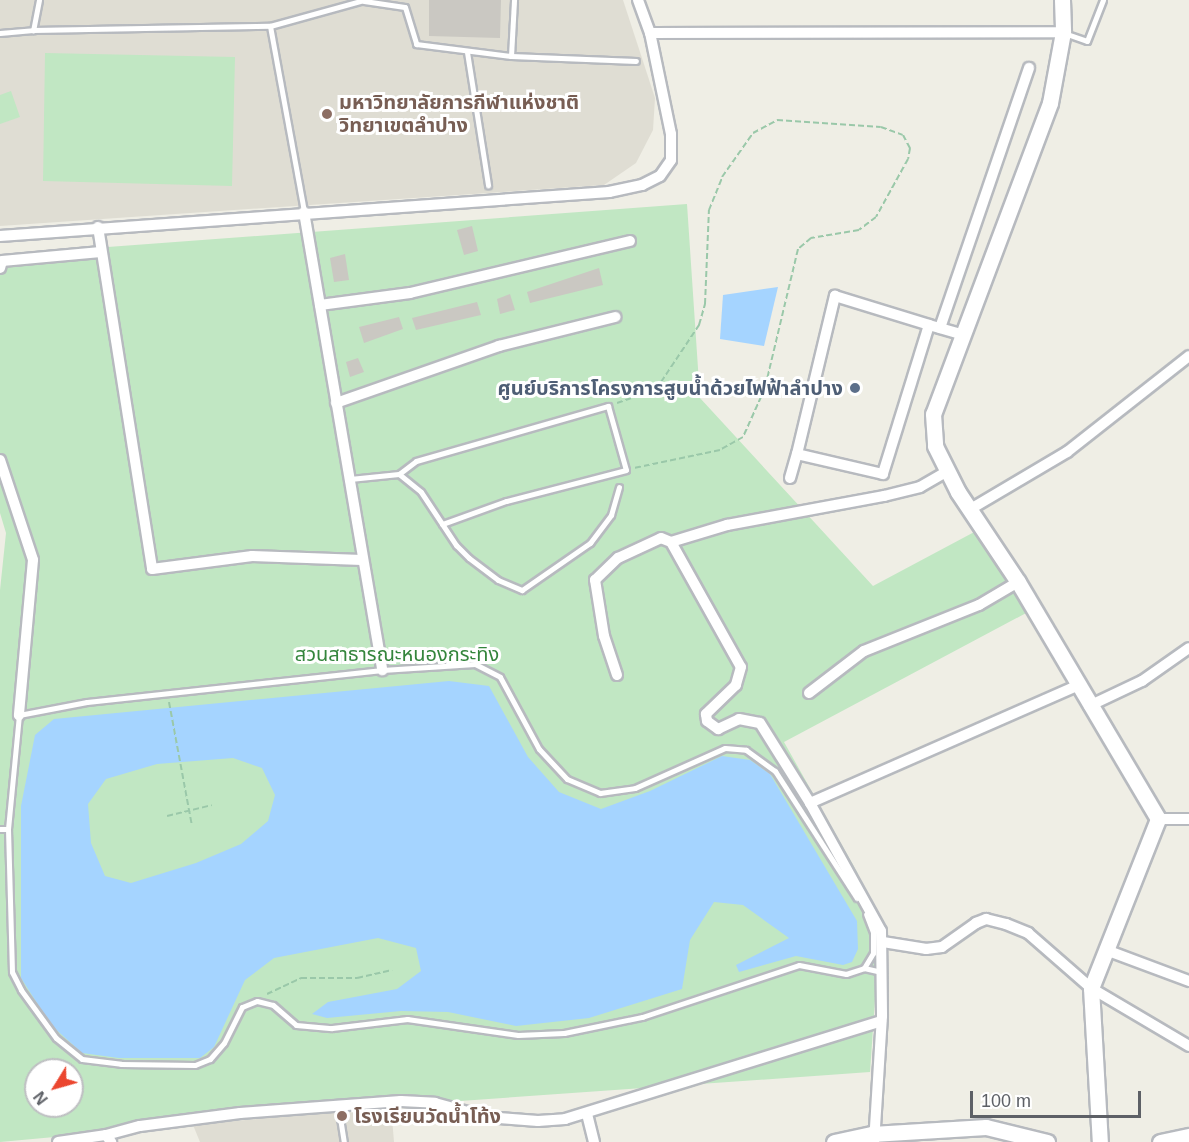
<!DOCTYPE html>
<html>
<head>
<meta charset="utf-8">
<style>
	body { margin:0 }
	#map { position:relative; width:1189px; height:1142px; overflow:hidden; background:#efeee5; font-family:Arial,"Noto Sans Thai",sans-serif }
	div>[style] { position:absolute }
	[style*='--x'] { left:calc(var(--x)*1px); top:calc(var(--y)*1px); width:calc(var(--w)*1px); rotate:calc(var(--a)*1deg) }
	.education>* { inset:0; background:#dfddd3 }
	.green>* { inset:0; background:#c1e7c3 }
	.water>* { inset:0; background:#a5d4ff }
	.building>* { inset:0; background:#cac8c2 }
	.path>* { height:2px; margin-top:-1px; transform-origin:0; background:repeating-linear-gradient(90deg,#9ac8a9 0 6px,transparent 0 9px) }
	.roads { filter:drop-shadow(2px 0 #b7babf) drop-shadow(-2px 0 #b7babf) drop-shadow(0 2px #b7babf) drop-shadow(0 -2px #b7babf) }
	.lane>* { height:5px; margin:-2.5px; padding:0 2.5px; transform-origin:2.5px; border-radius:2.5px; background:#fff }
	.street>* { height:10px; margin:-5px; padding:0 5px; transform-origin:5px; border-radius:5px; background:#fff }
	.secondary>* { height:15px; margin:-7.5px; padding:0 7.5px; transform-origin:7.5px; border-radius:7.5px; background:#fff }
	.dots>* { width:16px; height:16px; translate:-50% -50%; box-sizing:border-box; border:3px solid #fff; border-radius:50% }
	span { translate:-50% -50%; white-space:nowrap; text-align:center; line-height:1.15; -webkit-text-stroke:6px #fff; paint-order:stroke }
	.education-label { font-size:20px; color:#785e54; font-weight:700 }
	.left { translate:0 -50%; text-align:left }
	.service-label { font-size:20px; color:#4e5e75; font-weight:700 }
	.right { translate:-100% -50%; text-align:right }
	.park-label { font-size:20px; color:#34853c }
	.north { position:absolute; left:24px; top:1058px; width:60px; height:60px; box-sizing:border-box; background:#fff; border:2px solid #bebfc2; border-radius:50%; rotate:233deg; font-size:16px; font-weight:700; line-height:24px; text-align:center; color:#5d6066 }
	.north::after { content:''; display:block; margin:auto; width:21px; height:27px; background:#eb462f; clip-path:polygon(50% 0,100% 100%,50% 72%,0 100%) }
	.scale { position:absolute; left:970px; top:1091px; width:171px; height:27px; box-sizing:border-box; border:3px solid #5d6066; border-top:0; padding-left:8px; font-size:18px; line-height:21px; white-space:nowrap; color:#5d6066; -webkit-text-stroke:4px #fff; paint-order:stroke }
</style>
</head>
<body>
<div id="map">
	<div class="education">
		<div style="clip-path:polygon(0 0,623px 0,655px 98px,653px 130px,636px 163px,604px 185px,0 226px)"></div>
		<div style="clip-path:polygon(391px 1106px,394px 1142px,200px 1142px,193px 1125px)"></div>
	</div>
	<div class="green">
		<div style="clip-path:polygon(45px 53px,235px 57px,232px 186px,43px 181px)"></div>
		<div style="clip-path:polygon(11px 91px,20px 117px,0 124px,0 95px)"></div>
		<div style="clip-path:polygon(evenodd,687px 204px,700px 398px,873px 586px,978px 530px,1028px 612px,784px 742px,857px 872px,879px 942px,870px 1072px,403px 1105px,0 1142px,0 590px,6px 533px,0 513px,0 255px,687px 204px,36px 1070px,72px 1070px,72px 1106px,36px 1106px,36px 1070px)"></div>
	</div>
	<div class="water">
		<div style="clip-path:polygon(778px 287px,764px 346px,720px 339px,723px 295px)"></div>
		<div style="clip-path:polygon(evenodd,449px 681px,489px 686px,528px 757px,559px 792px,601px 809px,650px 791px,722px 756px,750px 760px,770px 774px,857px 921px,858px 949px,852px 962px,843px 965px,796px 956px,739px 972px,736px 965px,789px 938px,743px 905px,714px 902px,690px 940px,682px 989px,589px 1018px,516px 1026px,448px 1012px,401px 1011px,327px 1018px,312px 1014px,328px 1002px,397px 989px,421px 971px,416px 948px,378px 938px,274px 958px,245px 980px,214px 1047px,200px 1058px,119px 1058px,82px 1053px,51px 1025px,21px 978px,21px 806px,35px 735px,54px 719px,449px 681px,233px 758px,262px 768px,275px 795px,268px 821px,241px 844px,196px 863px,131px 883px,105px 876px,91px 843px,88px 804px,106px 779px,157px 764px,233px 758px)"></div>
	</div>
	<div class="building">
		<div style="clip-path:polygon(429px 0,501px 0,500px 38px,429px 36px)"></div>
		<div style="clip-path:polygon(472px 226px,478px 251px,464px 255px,457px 230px)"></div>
		<div style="clip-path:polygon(345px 254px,349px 280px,334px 282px,330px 258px)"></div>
		<div style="clip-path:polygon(599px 268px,603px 285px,530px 303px,527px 292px)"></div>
		<div style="clip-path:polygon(510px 294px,515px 310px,500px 314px,497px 299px)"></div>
		<div style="clip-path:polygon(477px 302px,481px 315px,416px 330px,412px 318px)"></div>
		<div style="clip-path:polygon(399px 317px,403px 329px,364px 343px,359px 327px)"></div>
		<div style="clip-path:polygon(358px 358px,364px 372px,350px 377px,346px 362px)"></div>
	</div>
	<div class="path">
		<div style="--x:617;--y:403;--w:36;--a:-19"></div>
		<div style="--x:651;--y:391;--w:13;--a:-42"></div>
		<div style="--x:661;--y:382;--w:69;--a:-56.3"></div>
		<div style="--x:699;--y:325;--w:22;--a:-74"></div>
		<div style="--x:705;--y:304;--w:94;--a:-87.6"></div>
		<div style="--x:709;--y:210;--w:35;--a:-68"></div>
		<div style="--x:722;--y:177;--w:54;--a:-54.8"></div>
		<div style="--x:753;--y:133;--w:27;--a:-28"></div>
		<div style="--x:777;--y:120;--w:104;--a:3.9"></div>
		<div style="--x:881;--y:127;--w:23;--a:20"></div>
		<div style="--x:903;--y:135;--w:15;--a:62"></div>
		<div style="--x:910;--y:148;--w:11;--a:100"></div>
		<div style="--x:908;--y:159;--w:66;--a:118.9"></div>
		<div style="--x:876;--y:217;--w:21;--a:143"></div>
		<div style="--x:859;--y:230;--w:49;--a:170.5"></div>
		<div style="--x:811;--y:238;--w:17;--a:140"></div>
		<div style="--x:798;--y:249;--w:143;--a:103.4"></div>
		<div style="--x:765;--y:388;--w:54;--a:114.2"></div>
		<div style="--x:743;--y:437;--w:26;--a:151"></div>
		<div style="--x:720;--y:450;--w:88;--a:168.2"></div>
		<div style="--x:169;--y:702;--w:126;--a:79.5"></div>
		<div style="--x:167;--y:816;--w:46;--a:-13.7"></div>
		<div style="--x:267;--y:994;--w:38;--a:-25"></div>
		<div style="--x:301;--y:978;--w:56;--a:0"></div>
		<div style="--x:357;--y:978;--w:36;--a:-13"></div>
	</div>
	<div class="roads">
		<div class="lane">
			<div style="--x:39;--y:0;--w:31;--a:101"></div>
			<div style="--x:33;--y:30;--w:237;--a:-1"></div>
			<div style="--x:270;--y:26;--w:98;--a:-15.5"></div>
			<div style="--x:364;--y:1;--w:41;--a:8.3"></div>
			<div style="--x:405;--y:7;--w:39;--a:73"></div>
			<div style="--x:416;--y:44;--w:96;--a:7.2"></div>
			<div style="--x:511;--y:56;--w:56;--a:-86.9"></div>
			<div style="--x:270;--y:26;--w:189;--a:79.6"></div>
			<div style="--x:0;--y:33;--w:33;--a:-5"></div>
			<div style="--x:1064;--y:33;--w:24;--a:19"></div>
			<div style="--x:1087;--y:41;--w:44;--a:-68.7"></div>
			<div style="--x:467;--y:52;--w:135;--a:81"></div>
			<div style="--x:511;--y:56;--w:125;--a:2.3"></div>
			<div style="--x:399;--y:474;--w:21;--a:-37"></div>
			<div style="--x:416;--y:461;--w:200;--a:-16"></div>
			<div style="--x:608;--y:406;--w:66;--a:74.3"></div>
			<div style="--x:626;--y:470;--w:124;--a:165.5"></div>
			<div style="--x:506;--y:501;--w:68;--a:160.2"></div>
			<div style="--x:350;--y:479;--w:49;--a:-5.8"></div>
			<div style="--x:399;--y:474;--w:28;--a:39"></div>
			<div style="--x:421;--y:492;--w:64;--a:56.6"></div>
			<div style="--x:456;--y:545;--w:18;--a:45"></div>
			<div style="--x:469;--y:558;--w:36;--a:37"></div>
			<div style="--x:498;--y:580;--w:26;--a:23"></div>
			<div style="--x:522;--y:590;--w:83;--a:-34.7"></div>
			<div style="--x:590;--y:543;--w:35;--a:-53"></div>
			<div style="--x:611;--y:515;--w:29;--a:-74"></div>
			<div style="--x:0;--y:829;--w:8;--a:0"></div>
			<div style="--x:8;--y:829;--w:115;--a:-84.5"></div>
			<div style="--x:19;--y:715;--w:69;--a:-10.8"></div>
			<div style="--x:87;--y:702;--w:297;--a:-6.2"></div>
			<div style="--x:382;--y:670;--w:93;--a:-3.7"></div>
			<div style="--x:475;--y:664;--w:28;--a:27"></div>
			<div style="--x:500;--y:677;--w:82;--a:61.6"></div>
			<div style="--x:539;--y:749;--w:41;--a:47"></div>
			<div style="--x:567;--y:779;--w:36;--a:23"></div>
			<div style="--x:600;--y:793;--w:35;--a:-8"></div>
			<div style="--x:635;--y:788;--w:98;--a:-24"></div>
			<div style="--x:725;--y:748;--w:21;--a:5"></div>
			<div style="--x:746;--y:750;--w:36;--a:36"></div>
			<div style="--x:775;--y:771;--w:151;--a:57.2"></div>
			<div style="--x:8;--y:829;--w:143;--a:88.4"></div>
			<div style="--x:12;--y:972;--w:20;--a:63"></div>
			<div style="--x:21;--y:990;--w:59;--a:53.9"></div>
			<div style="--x:56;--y:1038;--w:33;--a:39"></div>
			<div style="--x:82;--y:1059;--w:39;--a:7"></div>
			<div style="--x:121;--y:1064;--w:74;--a:0.8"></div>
			<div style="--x:195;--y:1065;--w:16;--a:-22"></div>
			<div style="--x:210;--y:1059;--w:21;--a:-49"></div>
			<div style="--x:224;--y:1043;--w:40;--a:-63.4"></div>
			<div style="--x:242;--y:1007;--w:16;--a:-22"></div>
			<div style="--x:257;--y:1001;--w:16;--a:14"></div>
			<div style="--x:273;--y:1005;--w:30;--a:41"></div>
			<div style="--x:296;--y:1025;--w:36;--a:5"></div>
			<div style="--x:332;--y:1028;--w:76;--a:-6.8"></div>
			<div style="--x:407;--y:1019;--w:112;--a:8.2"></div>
			<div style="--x:518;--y:1035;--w:46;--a:-2.5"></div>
			<div style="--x:564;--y:1033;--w:80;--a:-11.6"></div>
			<div style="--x:642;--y:1017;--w:165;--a:-18.3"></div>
			<div style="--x:799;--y:965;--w:48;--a:10.8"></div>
			<div style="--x:846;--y:974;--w:19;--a:-18"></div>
			<div style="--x:864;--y:968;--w:17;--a:-59"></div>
			<div style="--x:873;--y:953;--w:21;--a:-90"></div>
			<div style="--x:873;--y:932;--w:19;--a:-111"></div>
			<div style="--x:864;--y:968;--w:18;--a:13"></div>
			<div style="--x:338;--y:1105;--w:37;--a:81"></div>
		</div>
		<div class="street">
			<div style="--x:650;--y:33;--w:413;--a:-0.1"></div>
			<div style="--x:304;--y:212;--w:465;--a:80.3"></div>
			<div style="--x:98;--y:227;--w:346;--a:81"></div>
			<div style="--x:152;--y:569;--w:101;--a:-7.4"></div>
			<div style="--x:252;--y:556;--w:110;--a:2.1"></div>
			<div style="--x:0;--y:236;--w:611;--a:-4.13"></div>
			<div style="--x:609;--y:192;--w:34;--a:-12"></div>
			<div style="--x:642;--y:185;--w:20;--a:-27"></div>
			<div style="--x:660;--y:176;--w:19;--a:-55"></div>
			<div style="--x:671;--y:160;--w:26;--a:-90"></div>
			<div style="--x:671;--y:134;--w:103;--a:-101.7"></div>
			<div style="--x:650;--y:33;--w:35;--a:-110"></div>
			<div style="--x:0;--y:268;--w:7;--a:-74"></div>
			<div style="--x:2;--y:261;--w:99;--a:-5.2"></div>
			<div style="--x:320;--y:305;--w:91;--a:-7.6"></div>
			<div style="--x:410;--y:293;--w:226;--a:-13.3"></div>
			<div style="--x:929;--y:325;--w:156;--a:107.2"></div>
			<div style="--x:883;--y:474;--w:88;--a:-166.9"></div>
			<div style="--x:797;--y:454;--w:163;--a:-76.5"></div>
			<div style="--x:835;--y:296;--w:98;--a:17.1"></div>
			<div style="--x:929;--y:325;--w:35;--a:16"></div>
			<div style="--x:940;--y:328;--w:275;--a:-71.1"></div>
			<div style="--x:336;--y:403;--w:173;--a:-19.3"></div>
			<div style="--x:499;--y:346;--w:120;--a:-14"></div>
			<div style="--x:0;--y:460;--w:105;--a:71.7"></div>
			<div style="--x:33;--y:560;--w:156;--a:95.2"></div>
			<div style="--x:790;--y:478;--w:25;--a:-74"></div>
			<div style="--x:969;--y:510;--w:114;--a:-30.6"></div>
			<div style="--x:1067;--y:452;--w:155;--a:-38.2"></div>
			<div style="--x:671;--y:542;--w:59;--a:-16.9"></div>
			<div style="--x:727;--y:525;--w:160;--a:-10.5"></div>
			<div style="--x:884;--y:496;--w:37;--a:-14"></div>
			<div style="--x:920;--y:487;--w:32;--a:-30"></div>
			<div style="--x:617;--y:675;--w:41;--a:-108.4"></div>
			<div style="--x:604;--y:636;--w:57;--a:-99.1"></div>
			<div style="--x:595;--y:580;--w:32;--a:-44"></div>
			<div style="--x:618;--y:558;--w:47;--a:-24.9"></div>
			<div style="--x:661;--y:538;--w:11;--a:22"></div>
			<div style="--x:671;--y:542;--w:143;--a:60.8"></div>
			<div style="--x:741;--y:667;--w:19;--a:106"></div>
			<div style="--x:736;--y:685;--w:42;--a:136"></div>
			<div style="--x:706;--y:714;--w:7;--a:82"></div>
			<div style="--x:707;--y:721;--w:14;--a:36"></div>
			<div style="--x:718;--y:729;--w:23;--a:-25"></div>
			<div style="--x:739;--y:719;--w:21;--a:11"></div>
			<div style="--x:760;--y:723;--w:94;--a:58"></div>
			<div style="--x:810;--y:803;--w:146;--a:61"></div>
			<div style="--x:881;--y:931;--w:85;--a:89.3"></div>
			<div style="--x:882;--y:1016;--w:126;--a:93.6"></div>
			<div style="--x:809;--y:693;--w:69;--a:-37.4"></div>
			<div style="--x:864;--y:651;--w:124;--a:-21.8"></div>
			<div style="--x:979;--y:605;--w:45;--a:-30.5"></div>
			<div style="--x:1089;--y:706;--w:59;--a:-25.3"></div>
			<div style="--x:1142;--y:681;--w:57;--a:-35.1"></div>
			<div style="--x:810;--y:803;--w:292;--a:-23.7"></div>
			<div style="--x:1158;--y:819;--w:31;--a:0"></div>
			<div style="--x:883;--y:942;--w:44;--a:9.2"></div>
			<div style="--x:926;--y:949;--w:16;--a:-7"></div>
			<div style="--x:942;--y:947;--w:42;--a:-35.2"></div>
			<div style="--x:976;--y:923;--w:11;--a:-22"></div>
			<div style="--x:986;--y:919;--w:21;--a:14"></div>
			<div style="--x:1006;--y:924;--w:24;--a:22"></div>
			<div style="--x:1028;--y:933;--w:84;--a:41.1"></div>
			<div style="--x:1091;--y:988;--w:114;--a:30.6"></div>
			<div style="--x:1106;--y:950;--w:89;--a:20.5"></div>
			<div style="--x:587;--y:1114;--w:29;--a:76"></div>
			<div style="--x:106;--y:1135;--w:35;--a:-15"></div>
			<div style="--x:140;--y:1126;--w:101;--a:-7.4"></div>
			<div style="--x:240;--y:1113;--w:161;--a:-4.3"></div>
			<div style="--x:401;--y:1101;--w:34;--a:3"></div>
			<div style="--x:435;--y:1103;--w:53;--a:15.4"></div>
			<div style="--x:486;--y:1117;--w:52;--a:4.4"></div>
			<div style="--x:538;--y:1121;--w:27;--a:-4"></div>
			<div style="--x:565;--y:1119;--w:331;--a:-17.2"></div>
			<div style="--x:58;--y:1142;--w:49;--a:-8.3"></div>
			<div style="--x:106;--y:1135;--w:9;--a:54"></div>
		</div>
		<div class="secondary">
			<div style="--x:1062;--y:0;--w:32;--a:88"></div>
			<div style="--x:1063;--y:32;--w:72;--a:100.4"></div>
			<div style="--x:1050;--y:103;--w:332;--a:110.6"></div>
			<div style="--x:933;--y:414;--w:32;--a:86"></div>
			<div style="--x:935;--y:446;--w:51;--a:63.4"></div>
			<div style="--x:958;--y:492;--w:108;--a:56.3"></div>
			<div style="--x:1018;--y:582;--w:275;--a:59.4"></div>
			<div style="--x:1158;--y:819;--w:182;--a:111.6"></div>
			<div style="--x:1091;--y:988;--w:154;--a:86.7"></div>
			<div style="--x:834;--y:1142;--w:39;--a:-12"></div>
			<div style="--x:872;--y:1134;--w:114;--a:-3.5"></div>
			<div style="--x:986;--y:1127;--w:63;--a:13.8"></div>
			<div style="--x:1160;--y:1142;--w:30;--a:-12"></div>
		</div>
	</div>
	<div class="dots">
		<div style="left:327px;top:114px;background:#8d6e63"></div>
		<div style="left:855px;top:388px;background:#5c6f8a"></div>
		<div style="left:342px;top:1116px;background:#8d6e63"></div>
	</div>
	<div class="education-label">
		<span class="left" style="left:339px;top:114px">มหาวิทยาลัยการกีฬาแห่งชาติ<br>วิทยาเขตลำปาง</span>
		<span class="left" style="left:354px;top:1116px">โรงเรียนวัดน้ำโท้ง</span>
	</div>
	<div class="service-label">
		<span class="right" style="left:843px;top:388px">ศูนย์บริการโครงการสูบน้ำด้วยไฟฟ้าลําปาง</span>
	</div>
	<div class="park-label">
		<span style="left:397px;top:654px">สวนสาธารณะหนองกระทิง</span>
	</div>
	<div class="north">N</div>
	<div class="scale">100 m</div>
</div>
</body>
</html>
